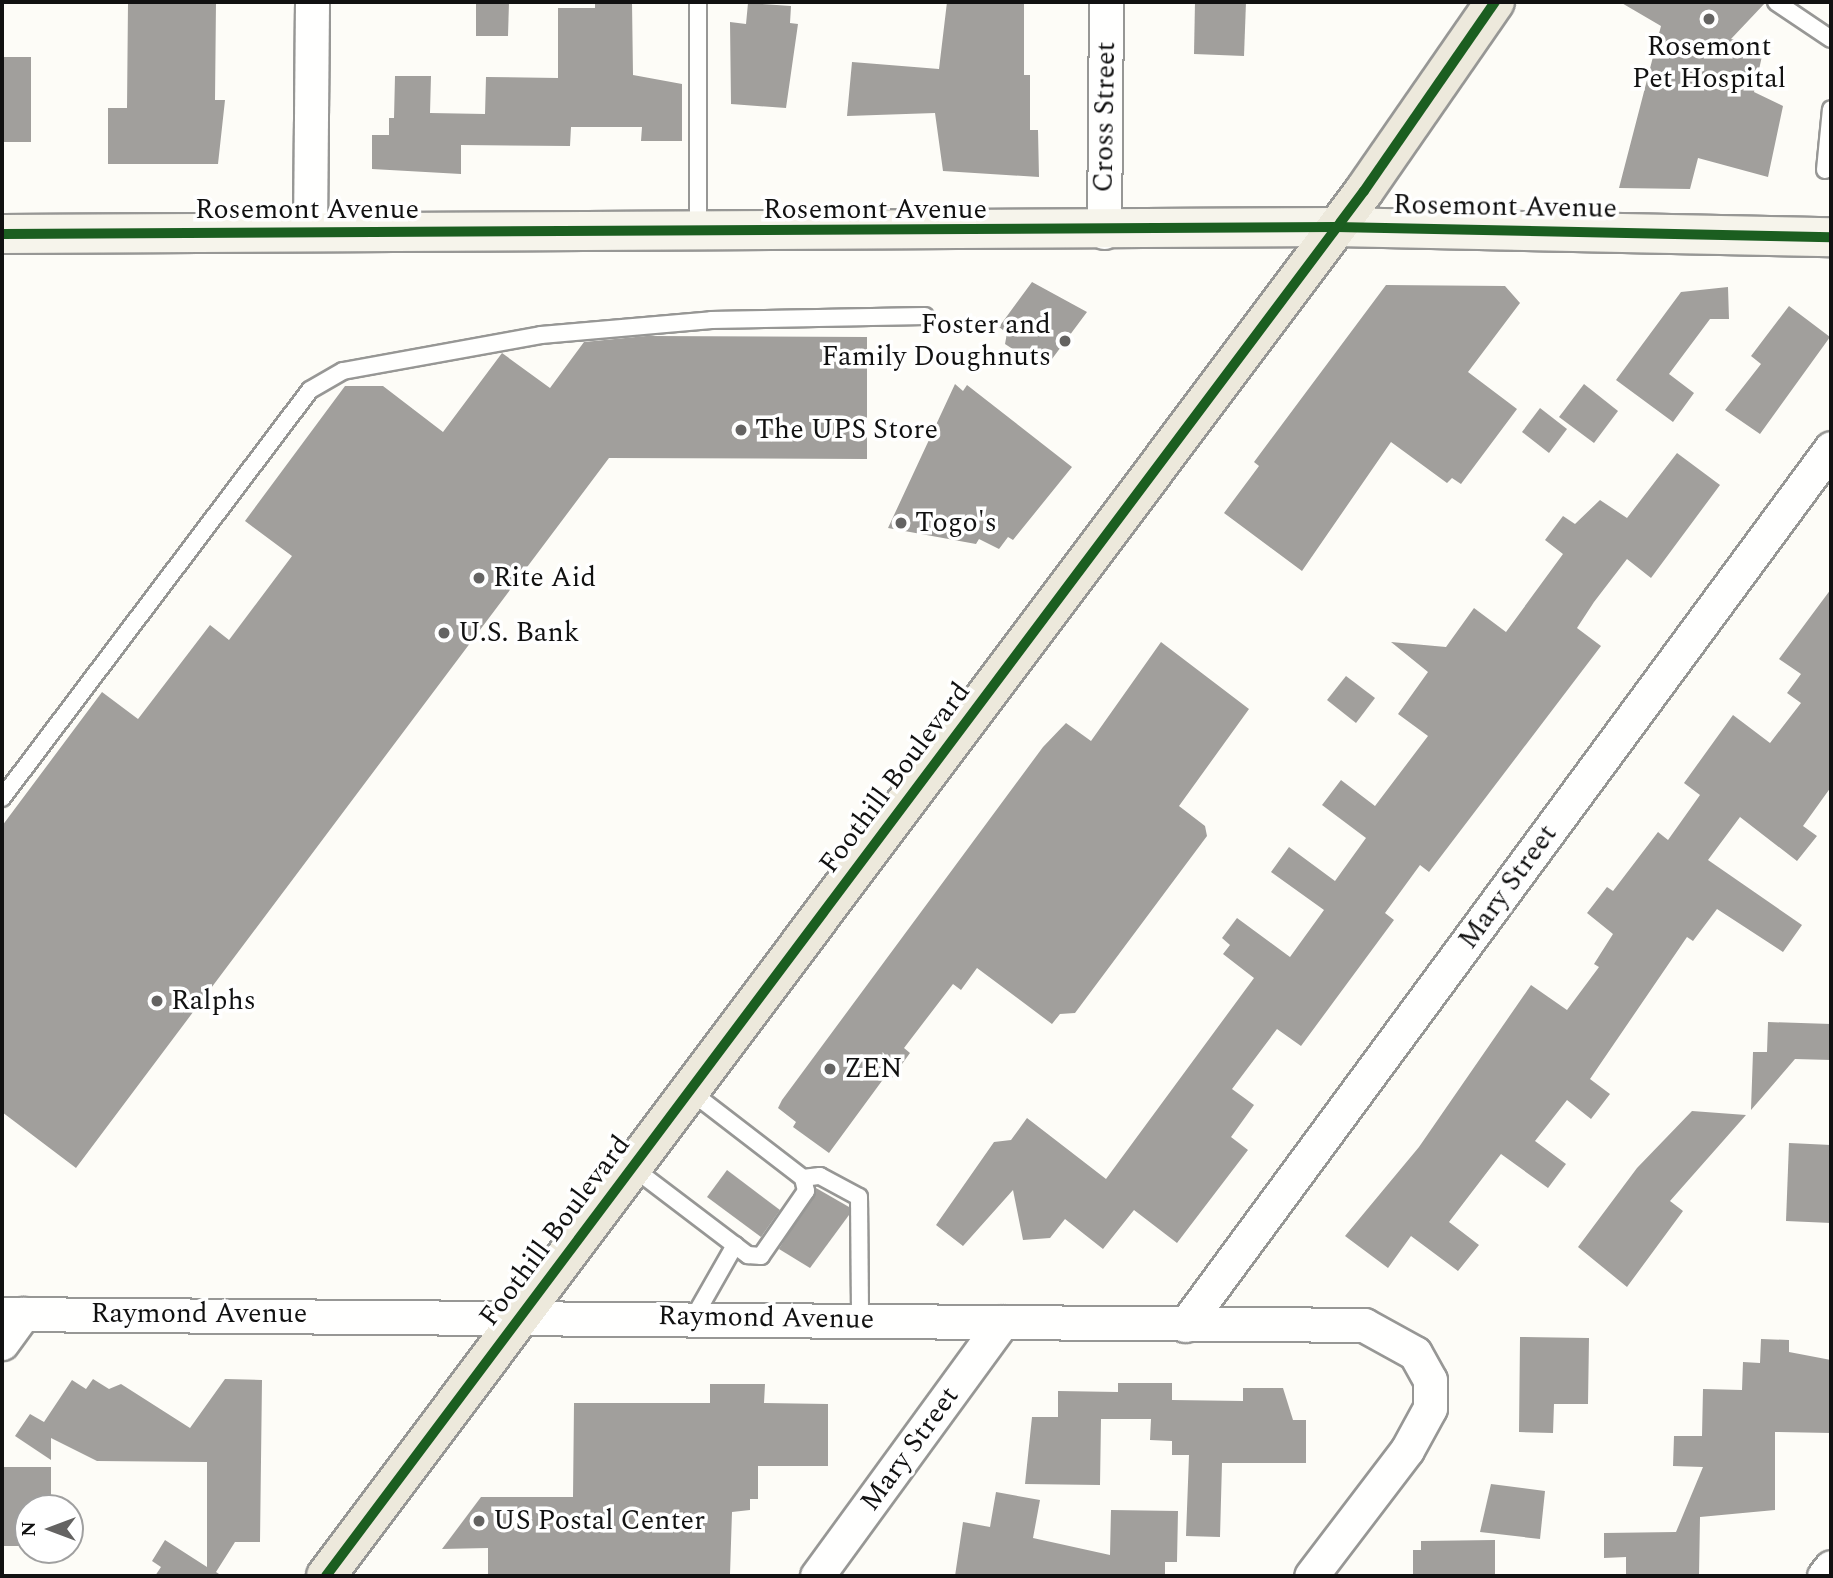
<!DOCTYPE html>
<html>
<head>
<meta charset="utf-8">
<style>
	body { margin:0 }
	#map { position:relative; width:1833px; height:1578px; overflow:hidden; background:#fdfcf7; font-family:Spectral,serif }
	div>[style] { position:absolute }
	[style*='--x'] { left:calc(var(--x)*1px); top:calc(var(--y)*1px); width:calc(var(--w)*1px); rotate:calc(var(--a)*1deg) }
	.building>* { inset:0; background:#a19f9c }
	.roads { filter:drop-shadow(2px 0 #979795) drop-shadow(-2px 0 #979795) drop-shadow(0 2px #979795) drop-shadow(0 -2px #979795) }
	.lane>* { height:16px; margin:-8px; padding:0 8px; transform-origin:8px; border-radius:8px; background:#fffffe }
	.street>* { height:33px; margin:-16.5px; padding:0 16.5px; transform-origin:16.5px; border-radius:16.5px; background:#fffffe }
	.secondary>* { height:38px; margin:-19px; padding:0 19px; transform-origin:19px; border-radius:19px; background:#f6f4eb }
	.primary>* { height:38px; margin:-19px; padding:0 19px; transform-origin:19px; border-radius:19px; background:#ede9dc }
	.cycleway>* { height:10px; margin:-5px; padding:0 5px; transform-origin:5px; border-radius:5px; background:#1b5e20 }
	.dots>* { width:19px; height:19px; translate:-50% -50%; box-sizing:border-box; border:4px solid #fff; border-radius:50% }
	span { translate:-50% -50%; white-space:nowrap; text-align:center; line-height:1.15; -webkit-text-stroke:7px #fff; paint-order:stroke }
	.poi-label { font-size:28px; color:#111 }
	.right { translate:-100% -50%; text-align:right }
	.left { translate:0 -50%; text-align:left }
	.street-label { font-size:28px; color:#111 }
	.frame { position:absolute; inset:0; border:4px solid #111; pointer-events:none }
	.north { position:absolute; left:14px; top:1494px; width:70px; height:70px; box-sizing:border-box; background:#fff; border:2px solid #a0a0a0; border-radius:50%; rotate:270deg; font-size:19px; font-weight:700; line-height:28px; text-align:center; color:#111 }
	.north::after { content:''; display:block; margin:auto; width:24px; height:32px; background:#646362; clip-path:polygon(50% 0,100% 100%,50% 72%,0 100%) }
</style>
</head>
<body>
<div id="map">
	<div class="building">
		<div style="clip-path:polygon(128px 2px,216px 2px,215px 100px,225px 100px,218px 164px,108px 164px,108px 108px,127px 108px)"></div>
		<div style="clip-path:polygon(476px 2px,509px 2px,508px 36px,476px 36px)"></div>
		<div style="clip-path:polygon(595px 2px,632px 2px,633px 75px,682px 84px,682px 141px,641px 141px,642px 127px,571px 127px,570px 146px,461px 145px,461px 174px,372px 169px,372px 135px,389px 135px,389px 118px,394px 118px,395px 76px,431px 76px,430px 113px,485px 114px,486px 77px,558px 78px,558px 8px,595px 8px)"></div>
		<div style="clip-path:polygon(947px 2px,1024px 2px,1024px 75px,1030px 75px,1030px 130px,1038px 130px,1039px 177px,943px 171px,935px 113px,847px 116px,852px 62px,939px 69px)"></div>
		<div style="clip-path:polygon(1195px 2px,1246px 2px,1244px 56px,1194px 54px)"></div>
		<div style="clip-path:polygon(1620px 2px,1766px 2px,1731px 39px,1764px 47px,1754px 92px,1783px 106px,1768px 177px,1698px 158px,1690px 189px,1619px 188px,1661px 26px)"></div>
		<div style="clip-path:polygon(748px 3px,791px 6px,790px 23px,798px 24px,786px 108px,731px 104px,730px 22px,746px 24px)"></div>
		<div style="clip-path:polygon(2px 57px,31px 57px,31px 142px,2px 142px)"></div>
		<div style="clip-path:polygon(1032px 282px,1087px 312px,1049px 363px,1042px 357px,1037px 365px,1005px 344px,1007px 333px,999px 327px)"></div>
		<div style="clip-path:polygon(1386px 285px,1505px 286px,1520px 303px,1468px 372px,1517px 409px,1461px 484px,1452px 478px,1447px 483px,1391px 442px,1302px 571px,1224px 513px,1259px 466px,1254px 462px)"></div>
		<div style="clip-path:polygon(1728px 287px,1729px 319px,1710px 319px,1669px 374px,1694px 393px,1673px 422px,1616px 380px,1681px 292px)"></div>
		<div style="clip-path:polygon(1789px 306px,1830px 337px,1760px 434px,1725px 410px,1761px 364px,1751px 356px)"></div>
		<div style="clip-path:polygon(646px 336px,867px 337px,867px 459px,609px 458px,76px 1168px,2px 1112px,2px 826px,102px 692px,138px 719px,210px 625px,229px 640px,292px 556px,245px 521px,345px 386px,383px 386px,443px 432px,502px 353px,550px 388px,584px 342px)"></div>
		<div style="clip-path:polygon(955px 384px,963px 391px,967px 385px,1072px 467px,1013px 540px,1008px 537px,999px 549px,979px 539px,976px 544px,888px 528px)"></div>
		<div style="clip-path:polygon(1584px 384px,1618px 411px,1594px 443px,1559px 417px)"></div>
		<div style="clip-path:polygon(1540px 408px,1567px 429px,1549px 453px,1522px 432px)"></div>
		<div style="clip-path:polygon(1677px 453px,1720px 485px,1651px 578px,1627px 559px,1594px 602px,1577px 628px,1601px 646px,1429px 872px,1420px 865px,1385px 913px,1394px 920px,1301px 1046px,1277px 1029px,1232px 1089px,1254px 1105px,1231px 1137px,1248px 1150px,1177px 1243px,1134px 1210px,1103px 1249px,1065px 1219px,1050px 1238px,1023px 1240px,1013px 1190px,963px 1246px,936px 1225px,994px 1142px,1011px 1140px,1027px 1118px,1106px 1179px,1254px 978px,1223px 954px,1230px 945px,1222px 938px,1237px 918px,1290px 957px,1324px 910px,1271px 872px,1289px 847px,1335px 881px,1366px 838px,1322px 805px,1341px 780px,1375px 806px,1428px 736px,1398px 714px,1428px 672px,1391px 642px,1446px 647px,1474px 608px,1506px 632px,1563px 554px,1545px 540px,1563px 516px,1575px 524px,1600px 500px,1627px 518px)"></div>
		<div style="clip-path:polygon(1831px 589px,1831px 787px,1803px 826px,1817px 836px,1797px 861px,1740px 817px,1708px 860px,1802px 925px,1783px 952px,1717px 909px,1693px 941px,1687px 937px,1590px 1079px,1610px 1094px,1591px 1119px,1567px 1100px,1535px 1141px,1566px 1164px,1548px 1188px,1501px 1154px,1449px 1222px,1479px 1245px,1458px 1271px,1411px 1236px,1388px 1268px,1345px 1236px,1419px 1147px,1531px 985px,1567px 1010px,1599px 967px,1594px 964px,1613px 934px,1587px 913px,1607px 887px,1613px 891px,1658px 832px,1668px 840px,1700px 795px,1684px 783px,1733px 715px,1770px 743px,1801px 703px,1787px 693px,1801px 674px,1779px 659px)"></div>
		<div style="clip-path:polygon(1161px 642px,1249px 709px,1179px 806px,1205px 826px,1207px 836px,1075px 1013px,1060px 1014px,1052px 1024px,977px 968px,961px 990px,953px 984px,904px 1048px,910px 1053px,892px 1078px,887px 1074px,829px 1153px,793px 1127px,796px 1122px,778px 1108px,782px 1100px,1043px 747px,1066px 723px,1091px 741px)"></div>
		<div style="clip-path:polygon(1346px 676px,1375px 698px,1356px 723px,1327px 700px)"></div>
		<div style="clip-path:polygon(1768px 1022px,1831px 1024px,1831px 1060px,1795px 1059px,1751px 1110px,1753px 1052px,1767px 1052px)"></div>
		<div style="clip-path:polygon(1692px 1111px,1746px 1115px,1670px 1201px,1683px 1211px,1627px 1287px,1578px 1247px,1637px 1168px)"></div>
		<div style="clip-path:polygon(1789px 1143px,1831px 1145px,1831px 1223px,1786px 1221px)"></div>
		<div style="clip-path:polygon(727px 1170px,780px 1210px,761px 1237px,707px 1197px)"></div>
		<div style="clip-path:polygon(816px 1188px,849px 1207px,849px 1215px,810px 1268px,779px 1249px)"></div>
		<div style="clip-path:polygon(1520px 1337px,1589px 1338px,1588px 1404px,1554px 1404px,1553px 1433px,1519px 1432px)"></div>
		<div style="clip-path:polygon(1761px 1339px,1789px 1340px,1789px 1352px,1831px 1360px,1831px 1433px,1775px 1432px,1775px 1510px,1700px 1517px,1699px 1576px,1626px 1576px,1626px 1557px,1604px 1558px,1604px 1533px,1676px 1532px,1703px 1467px,1673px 1466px,1674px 1436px,1702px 1436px,1703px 1389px,1742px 1390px,1743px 1362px,1760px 1363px)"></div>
		<div style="clip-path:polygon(93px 1379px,109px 1389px,121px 1384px,190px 1428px,225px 1379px,262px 1380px,260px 1542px,235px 1542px,216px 1572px,222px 1576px,155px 1576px,161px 1567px,152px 1561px,165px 1540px,207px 1567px,207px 1462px,97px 1461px,51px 1438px,51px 1460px,15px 1436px,30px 1414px,44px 1422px,72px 1380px,86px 1389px)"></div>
		<div style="clip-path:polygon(1118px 1383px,1172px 1383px,1172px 1400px,1243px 1401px,1243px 1388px,1283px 1388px,1293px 1420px,1306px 1420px,1306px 1463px,1222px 1463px,1220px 1537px,1186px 1536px,1189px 1455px,1172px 1455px,1172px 1441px,1150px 1440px,1151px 1419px,1101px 1419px,1100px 1485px,1025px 1484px,1032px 1417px,1058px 1417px,1058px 1391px,1118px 1392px)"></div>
		<div style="clip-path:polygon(710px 1384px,765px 1384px,764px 1403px,828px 1404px,828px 1466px,758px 1466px,758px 1499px,750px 1499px,750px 1510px,732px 1512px,730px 1574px,488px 1576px,488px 1548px,442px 1549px,481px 1497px,573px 1497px,574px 1403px,710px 1403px)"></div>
		<div style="clip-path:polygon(2px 1467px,51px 1467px,51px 1507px,28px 1507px,28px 1546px,2px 1546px)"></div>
		<div style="clip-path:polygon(1491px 1484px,1545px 1491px,1540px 1539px,1480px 1532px)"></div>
		<div style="clip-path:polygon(996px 1492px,1040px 1500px,1033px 1538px,1110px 1555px,1111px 1510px,1178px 1511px,1177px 1562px,1165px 1562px,1165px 1576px,955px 1576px,963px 1522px,990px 1527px)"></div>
		<div style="clip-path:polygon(1495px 1540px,1495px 1576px,1413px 1576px,1413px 1550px,1421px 1550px,1421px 1541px)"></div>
	</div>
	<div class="roads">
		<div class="lane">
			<div style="--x:1776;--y:2;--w:66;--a:33.9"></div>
			<div style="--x:1825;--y:170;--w:61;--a:-84.4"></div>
			<div style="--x:698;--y:230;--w:228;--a:-90"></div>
			<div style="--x:2;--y:798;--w:511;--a:-52.95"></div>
			<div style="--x:310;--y:390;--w:38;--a:-30"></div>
			<div style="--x:343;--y:371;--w:201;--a:-10.3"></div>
			<div style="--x:541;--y:335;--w:171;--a:-5"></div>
			<div style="--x:711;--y:320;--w:214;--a:-1.1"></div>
			<div style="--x:632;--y:1167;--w:146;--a:37.2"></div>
			<div style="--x:748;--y:1255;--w:13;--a:4"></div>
			<div style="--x:761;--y:1256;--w:79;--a:-55.3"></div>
			<div style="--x:806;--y:1191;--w:13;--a:-103"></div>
			<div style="--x:803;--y:1178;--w:143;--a:-142.4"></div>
			<div style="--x:803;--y:1178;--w:17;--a:-7"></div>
			<div style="--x:820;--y:1176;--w:44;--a:28.3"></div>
			<div style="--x:859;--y:1197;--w:122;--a:89.5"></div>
			<div style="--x:694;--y:1317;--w:83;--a:-60.3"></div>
		</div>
		<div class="street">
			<div style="--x:310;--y:232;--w:230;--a:-89.5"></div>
			<div style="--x:1104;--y:232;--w:230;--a:-89.5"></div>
			<div style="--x:2;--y:1314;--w:1362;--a:0.46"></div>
			<div style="--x:1364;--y:1325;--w:58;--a:28.8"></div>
			<div style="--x:1415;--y:1353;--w:31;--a:61"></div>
			<div style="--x:1430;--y:1380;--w:28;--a:90"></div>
			<div style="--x:1430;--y:1408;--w:48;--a:118.7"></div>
			<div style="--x:1407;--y:1450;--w:158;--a:127.3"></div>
			<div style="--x:1185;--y:1325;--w:1089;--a:-53.62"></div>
			<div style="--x:2;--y:1343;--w:36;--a:-54"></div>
			<div style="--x:817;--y:1576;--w:314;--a:-53.9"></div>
			<div style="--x:1824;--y:1576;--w:11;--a:-52"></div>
		</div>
		<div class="secondary">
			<div style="--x:2;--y:234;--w:1334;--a:-0.3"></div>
			<div style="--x:1336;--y:227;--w:495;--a:1.2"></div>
		</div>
		<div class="primary">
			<div style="--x:326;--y:1576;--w:1731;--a:-53.15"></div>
			<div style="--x:1364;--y:191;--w:230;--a:-55.3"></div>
		</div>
	</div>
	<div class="cycleway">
		<div style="--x:2;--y:234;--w:1334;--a:-0.3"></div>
		<div style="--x:1336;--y:227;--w:495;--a:1.2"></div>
		<div style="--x:326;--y:1576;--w:1731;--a:-53.15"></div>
		<div style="--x:1364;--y:191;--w:230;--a:-55.3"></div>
	</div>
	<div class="dots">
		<div style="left:1709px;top:19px;background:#646362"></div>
		<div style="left:1065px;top:341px;background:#646362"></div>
		<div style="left:741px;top:430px;background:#646362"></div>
		<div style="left:901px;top:523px;background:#646362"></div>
		<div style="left:479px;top:578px;background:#646362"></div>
		<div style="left:444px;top:633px;background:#646362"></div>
		<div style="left:157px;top:1001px;background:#646362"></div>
		<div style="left:830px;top:1069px;background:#646362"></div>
		<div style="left:479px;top:1521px;background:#646362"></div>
	</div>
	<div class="poi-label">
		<span style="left:1709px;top:63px">Rosemont<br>Pet Hospital</span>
		<span class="right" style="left:1051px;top:341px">Foster and<br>Family Doughnuts</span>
		<span class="left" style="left:755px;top:430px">The UPS Store</span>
		<span class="left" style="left:915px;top:523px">Togo's</span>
		<span class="left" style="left:493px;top:578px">Rite Aid</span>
		<span class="left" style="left:458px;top:633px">U.S. Bank</span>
		<span class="left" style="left:171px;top:1001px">Ralphs</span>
		<span class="left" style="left:844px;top:1069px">ZEN</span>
		<span class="left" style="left:493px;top:1521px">US Postal Center</span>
	</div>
	<div class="street-label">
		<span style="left:1105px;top:117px;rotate:-89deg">Cross Street</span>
		<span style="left:1505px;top:207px;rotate:1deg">Rosemont Avenue</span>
		<span style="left:307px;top:210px">Rosemont Avenue</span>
		<span style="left:875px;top:210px">Rosemont Avenue</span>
		<span style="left:895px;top:778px;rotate:-53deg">Foothill Boulevard</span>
		<span style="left:1508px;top:887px;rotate:-54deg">Mary Street</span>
		<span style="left:555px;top:1231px;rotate:-53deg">Foothill Boulevard</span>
		<span style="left:199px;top:1314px">Raymond Avenue</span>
		<span style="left:766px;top:1318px;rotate:1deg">Raymond Avenue</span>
		<span style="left:910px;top:1449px;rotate:-54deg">Mary Street</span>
	</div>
	<div class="frame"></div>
	<div class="north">N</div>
</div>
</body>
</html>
